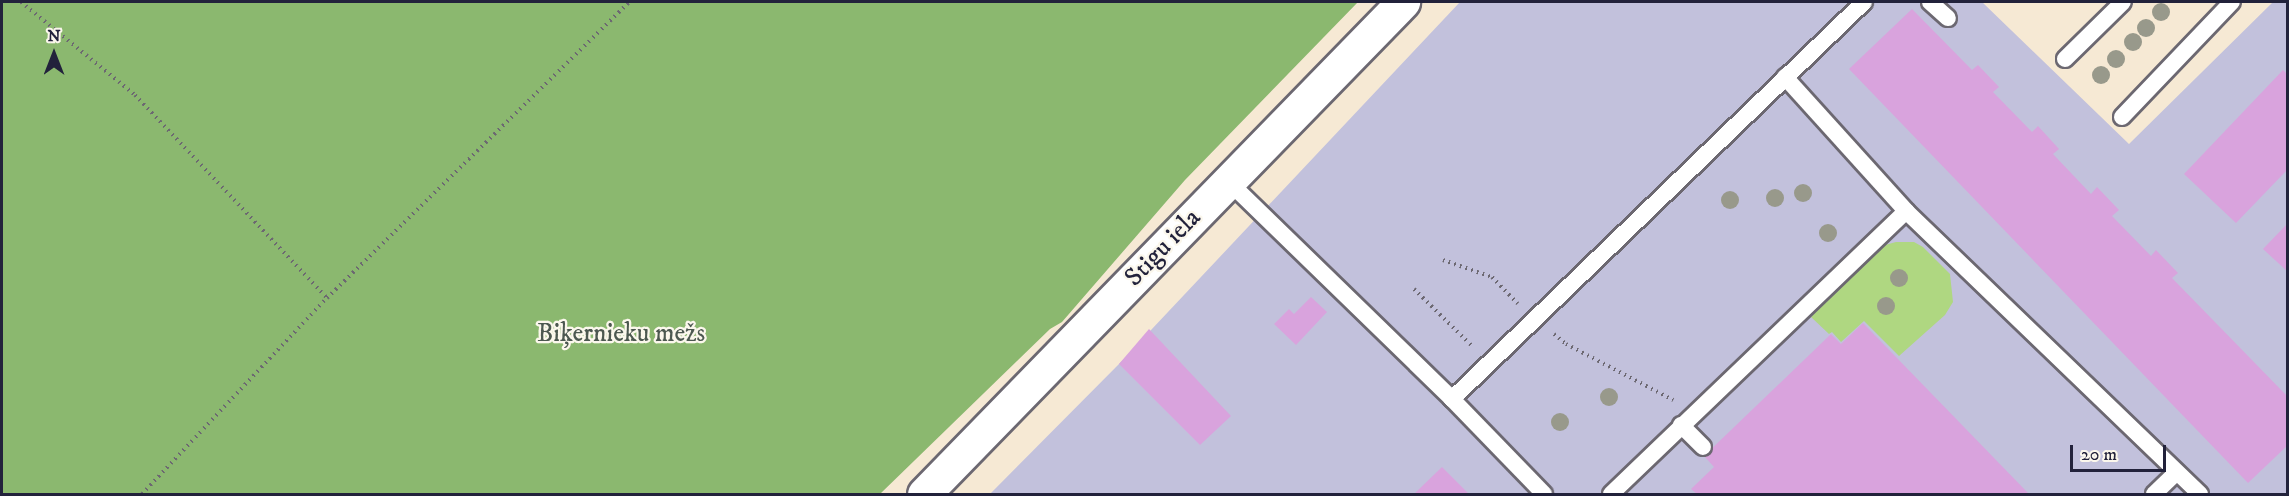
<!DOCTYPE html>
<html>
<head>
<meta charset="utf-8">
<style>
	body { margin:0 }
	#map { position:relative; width:2289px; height:496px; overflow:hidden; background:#f6e9d4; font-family:"IM FELL DW Pica",serif }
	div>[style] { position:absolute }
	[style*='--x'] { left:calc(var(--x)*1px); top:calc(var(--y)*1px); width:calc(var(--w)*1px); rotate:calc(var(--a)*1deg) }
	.industrial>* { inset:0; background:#c2c1dc }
	.green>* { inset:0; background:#afd781 }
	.forest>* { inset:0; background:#8bb86f }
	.building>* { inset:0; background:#d9a3dd }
	.path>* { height:4px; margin-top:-2px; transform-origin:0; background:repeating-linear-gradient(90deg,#6c6871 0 1.5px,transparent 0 6px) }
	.roads { filter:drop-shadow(2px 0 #6c6871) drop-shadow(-2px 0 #6c6871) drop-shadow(0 2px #6c6871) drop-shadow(0 -2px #6c6871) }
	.lane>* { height:16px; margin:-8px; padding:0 8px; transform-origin:8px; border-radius:8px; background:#fff }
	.street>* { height:33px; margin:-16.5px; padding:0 16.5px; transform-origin:16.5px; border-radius:16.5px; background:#fff }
	.trees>* { width:18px; height:18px; margin:-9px; border-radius:50%; background:#98998b }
	span { translate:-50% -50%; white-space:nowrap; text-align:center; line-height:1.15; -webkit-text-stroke:4.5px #fbf7ec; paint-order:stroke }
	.street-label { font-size:26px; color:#22223b }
	.park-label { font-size:26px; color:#4c5850 }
	.frame { position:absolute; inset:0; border:3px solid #22223b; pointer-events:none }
	.north { position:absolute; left:24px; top:24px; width:60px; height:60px; -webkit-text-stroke:4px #fbf7ec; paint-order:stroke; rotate:0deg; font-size:16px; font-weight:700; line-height:24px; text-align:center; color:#22223b }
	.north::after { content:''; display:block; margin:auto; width:21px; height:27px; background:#22223b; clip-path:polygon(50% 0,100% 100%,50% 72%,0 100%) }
	.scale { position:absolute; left:2070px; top:445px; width:96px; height:27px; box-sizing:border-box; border:3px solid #22223b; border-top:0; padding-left:8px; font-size:18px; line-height:21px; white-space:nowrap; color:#22223b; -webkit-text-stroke:4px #fbf7ec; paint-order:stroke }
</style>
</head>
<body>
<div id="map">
	<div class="industrial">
		<div style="clip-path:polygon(1460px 2px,1982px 2px,2129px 144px,2273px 2px,2287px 2px,2287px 494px,990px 494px,1119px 364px)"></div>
	</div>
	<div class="green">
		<div style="clip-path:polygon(1896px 242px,1914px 242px,1923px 247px,1950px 274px,1953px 302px,1945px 315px,1899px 356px,1864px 321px,1841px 342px,1832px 332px,1829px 334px,1811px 317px,1885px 245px)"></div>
	</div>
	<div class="forest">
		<div style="clip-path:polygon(2px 2px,1358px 2px,1185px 180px,1062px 322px,1050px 329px,880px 494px,2px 494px)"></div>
	</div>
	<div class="building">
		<div style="clip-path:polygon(1912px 9px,1972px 70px,1978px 65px,1999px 87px,1993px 92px,2032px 132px,2038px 126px,2059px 149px,2053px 154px,2091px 194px,2097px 187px,2119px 210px,2112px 216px,2151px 256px,2156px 250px,2178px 273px,2172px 278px,2288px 397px,2288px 445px,2248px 483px,1849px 69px)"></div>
		<div style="clip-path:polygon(2283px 70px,2288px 75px,2288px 169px,2236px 223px,2184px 174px)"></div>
		<div style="clip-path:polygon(2288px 223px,2288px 272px,2263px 249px)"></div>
		<div style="clip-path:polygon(1311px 297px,1327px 312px,1296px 345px,1274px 324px,1289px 309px,1294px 314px)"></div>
		<div style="clip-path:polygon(1863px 323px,2029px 494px,1697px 494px,1691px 489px,1714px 467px,1704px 456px,1831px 334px,1841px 344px)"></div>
		<div style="clip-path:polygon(1149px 329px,1231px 416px,1200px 445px,1119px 364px)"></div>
		<div style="clip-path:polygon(1442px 467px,1469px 494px,1414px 494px)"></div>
	</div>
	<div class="path">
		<div style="--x:21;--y:2;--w:147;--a:39.2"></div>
		<div style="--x:135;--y:95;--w:279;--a:46.6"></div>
		<div style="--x:1443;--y:260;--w:52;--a:19.1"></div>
		<div style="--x:1492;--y:277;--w:37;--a:46"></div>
		<div style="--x:1414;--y:289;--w:83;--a:44.5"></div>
		<div style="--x:1554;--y:334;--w:16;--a:40"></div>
		<div style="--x:1566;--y:344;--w:121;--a:27.6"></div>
		<div style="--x:142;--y:494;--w:270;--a:-46.7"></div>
		<div style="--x:327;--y:298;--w:423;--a:-44.4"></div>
	</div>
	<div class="roads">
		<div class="lane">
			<div style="--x:1930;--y:2;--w:24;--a:42"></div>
			<div style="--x:2065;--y:59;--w:81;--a:-44.5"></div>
			<div style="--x:1785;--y:77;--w:181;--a:47.9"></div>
			<div style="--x:1906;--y:211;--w:408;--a:43.9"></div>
			<div style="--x:2122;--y:117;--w:159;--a:-46.3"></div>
			<div style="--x:1228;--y:181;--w:313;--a:44.2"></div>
			<div style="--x:1452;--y:399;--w:132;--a:45.9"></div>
			<div style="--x:1452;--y:399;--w:572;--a:-43.94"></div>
			<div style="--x:1681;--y:425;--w:31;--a:45"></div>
			<div style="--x:1611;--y:494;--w:409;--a:-43.8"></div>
			<div style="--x:2154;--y:494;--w:30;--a:-44"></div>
		</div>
		<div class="street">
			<div style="--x:924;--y:494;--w:687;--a:-45.77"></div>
		</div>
	</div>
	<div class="trees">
		<div style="left:2161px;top:12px"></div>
		<div style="left:2146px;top:28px"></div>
		<div style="left:2133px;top:42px"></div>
		<div style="left:2116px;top:59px"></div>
		<div style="left:2101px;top:75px"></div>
		<div style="left:1803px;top:193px"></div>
		<div style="left:1775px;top:198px"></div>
		<div style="left:1730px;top:200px"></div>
		<div style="left:1828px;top:233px"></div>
		<div style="left:1899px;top:278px"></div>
		<div style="left:1886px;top:306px"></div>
		<div style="left:1609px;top:397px"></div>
		<div style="left:1560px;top:422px"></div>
	</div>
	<div class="street-label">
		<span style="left:1163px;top:248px;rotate:-46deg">Stigu iela</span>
	</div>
	<div class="park-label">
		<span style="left:621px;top:334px">Biķernieku mežs</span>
	</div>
	<div class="frame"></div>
	<div class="north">N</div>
	<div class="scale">20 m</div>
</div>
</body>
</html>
